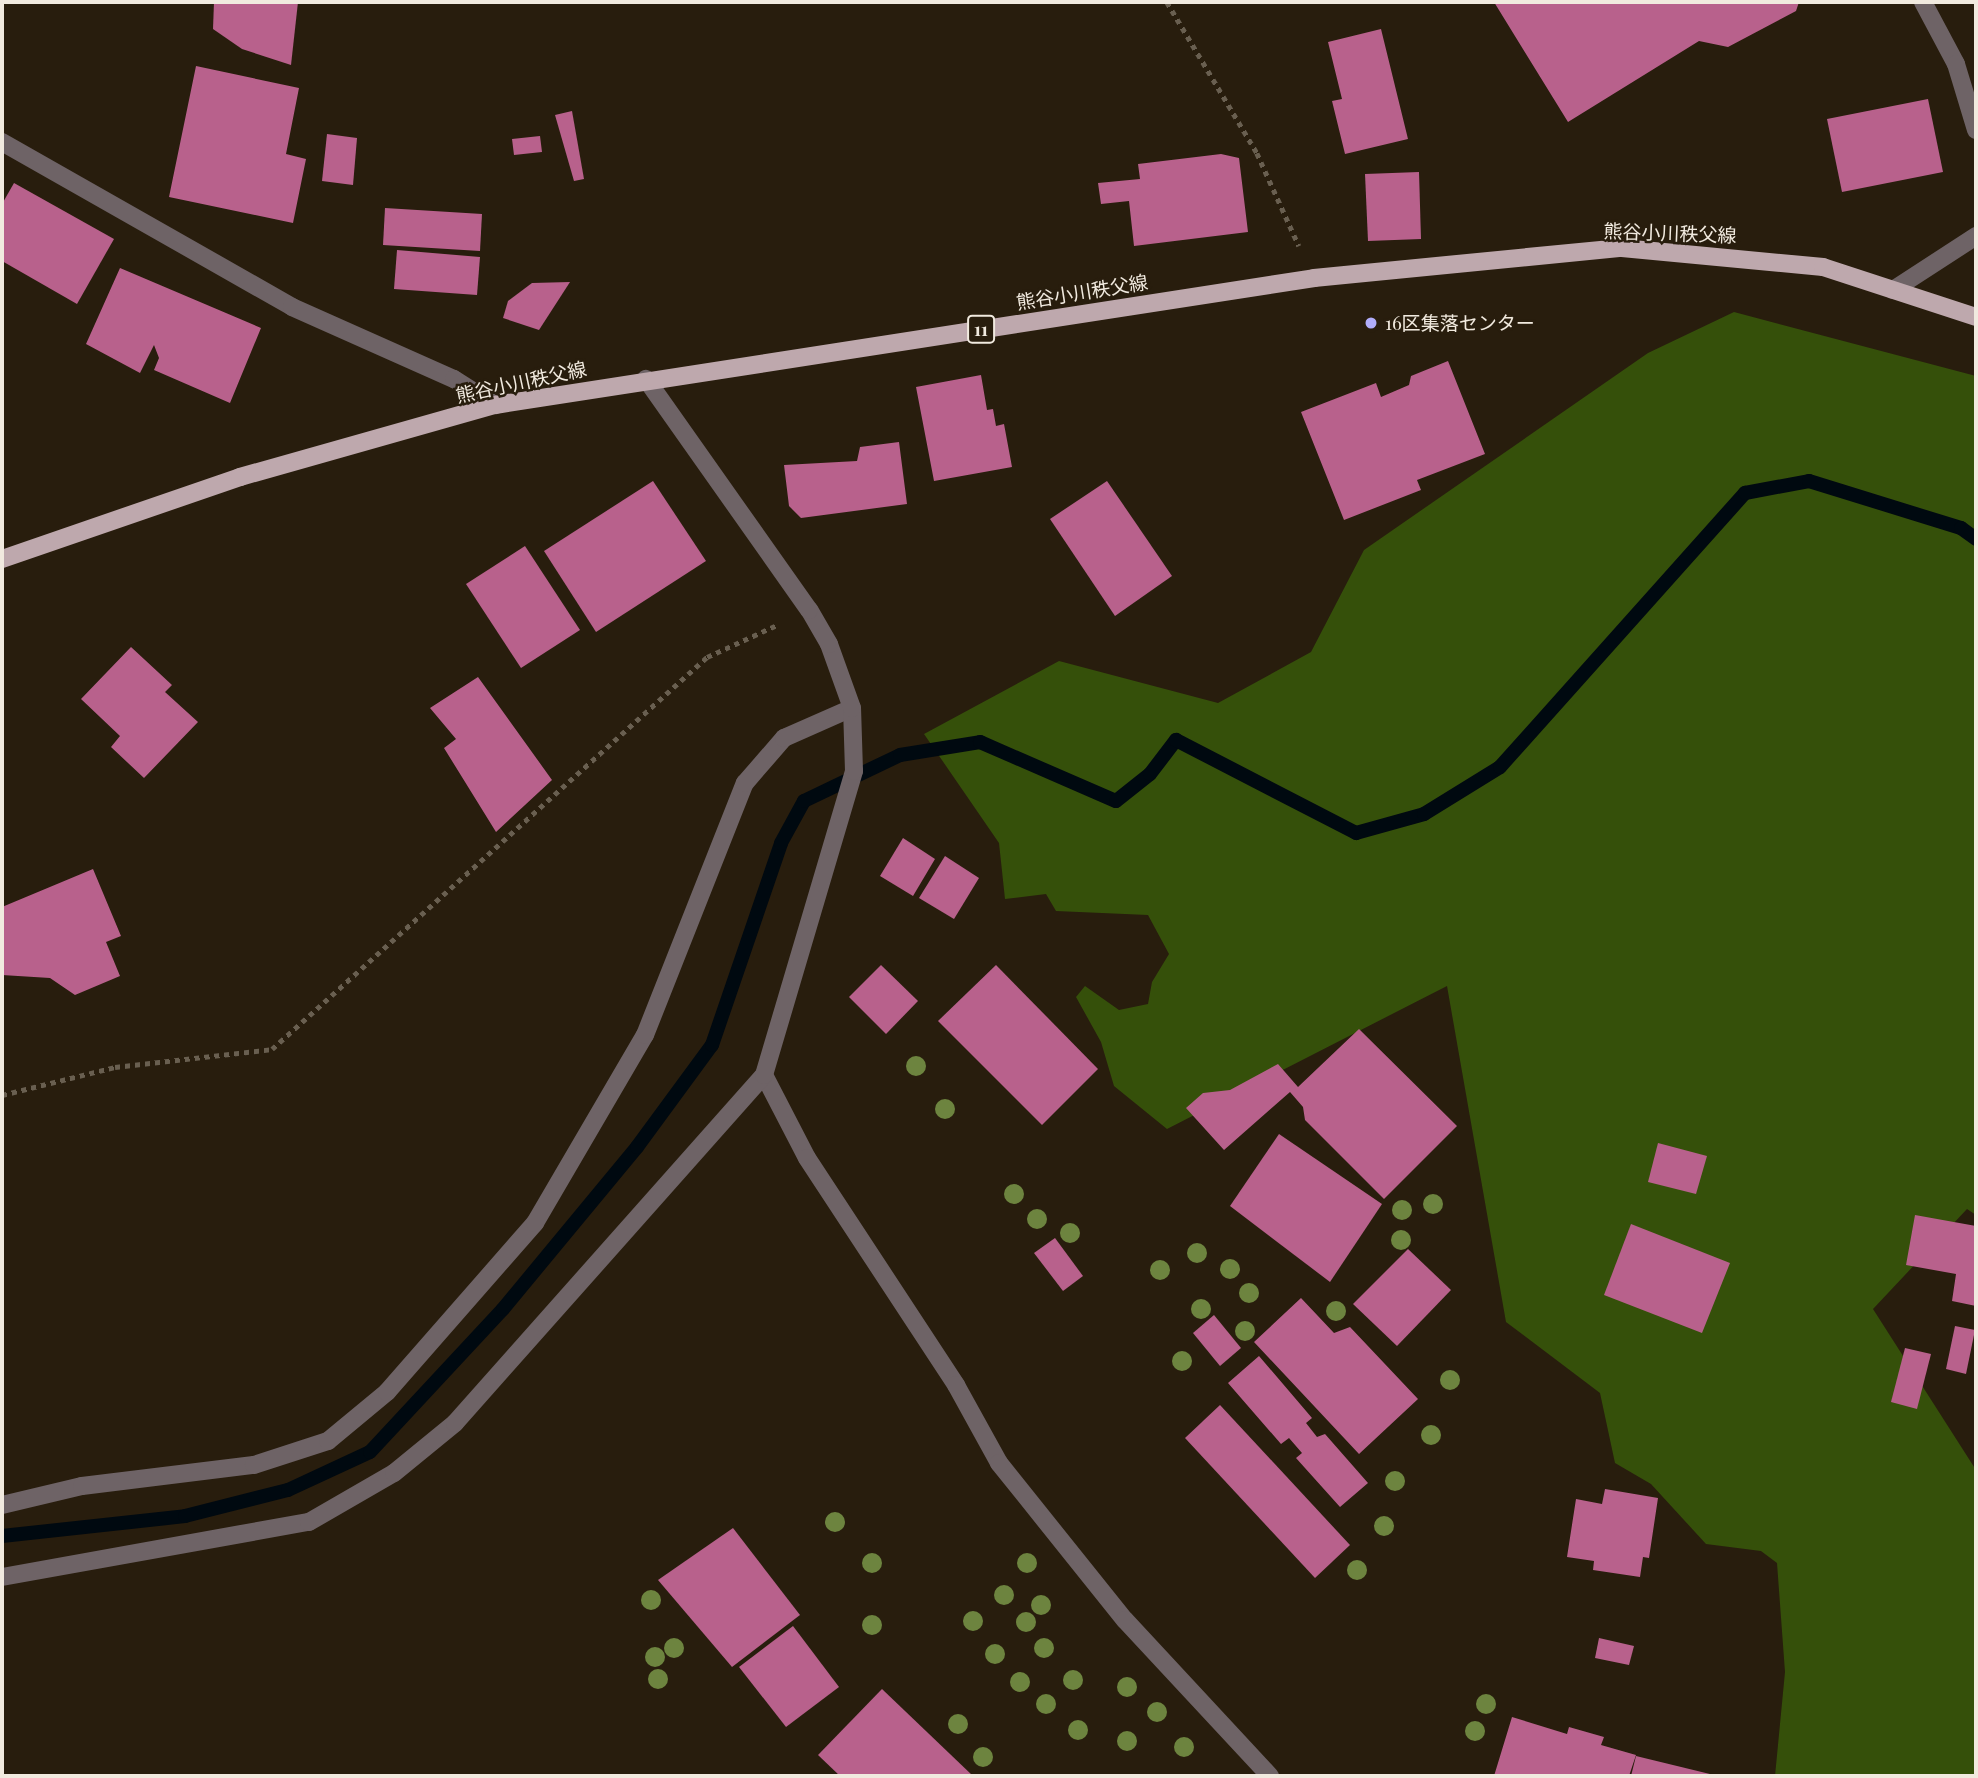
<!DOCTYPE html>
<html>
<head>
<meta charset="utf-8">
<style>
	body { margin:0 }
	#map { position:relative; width:1978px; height:1778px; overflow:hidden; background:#281d0d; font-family:"Playfair Display","Noto Sans JP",serif }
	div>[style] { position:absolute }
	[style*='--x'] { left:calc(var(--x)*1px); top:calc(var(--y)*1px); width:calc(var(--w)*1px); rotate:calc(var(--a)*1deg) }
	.forest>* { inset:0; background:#35500a }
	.stream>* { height:14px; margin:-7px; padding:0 7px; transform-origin:7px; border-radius:7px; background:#000910 }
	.building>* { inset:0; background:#b8618c }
	.path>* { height:4.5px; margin-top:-2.25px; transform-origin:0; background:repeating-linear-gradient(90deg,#695f50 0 5px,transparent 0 10px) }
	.minor>* { height:18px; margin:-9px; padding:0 9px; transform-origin:9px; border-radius:9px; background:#6e6366 }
	.primary>* { height:18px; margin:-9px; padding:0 9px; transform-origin:9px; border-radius:9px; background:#bea8ad }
	.trees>* { width:20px; height:20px; margin:-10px; border-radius:50%; background:#6d843f }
	.dots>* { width:19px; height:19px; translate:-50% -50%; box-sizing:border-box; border:4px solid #281d0d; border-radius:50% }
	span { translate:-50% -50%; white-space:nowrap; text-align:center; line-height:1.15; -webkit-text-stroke:5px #281d0d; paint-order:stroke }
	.shield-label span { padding:2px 5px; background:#281d0d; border:2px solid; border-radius:5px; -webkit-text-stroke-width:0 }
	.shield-label { font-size:18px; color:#f1eadf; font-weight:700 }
	.street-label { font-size:19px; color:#f1eadf }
	.poi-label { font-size:19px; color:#f1eadf }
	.left { translate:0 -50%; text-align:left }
	.frame { position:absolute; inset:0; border:4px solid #f1eadf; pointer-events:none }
</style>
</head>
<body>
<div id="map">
	<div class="forest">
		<div style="clip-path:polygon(1734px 312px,1976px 376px,1976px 1215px,1967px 1209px,1873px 1309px,1976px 1470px,1976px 1776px,1775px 1776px,1785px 1672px,1777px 1563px,1761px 1551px,1706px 1544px,1651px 1484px,1615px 1463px,1600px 1393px,1506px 1322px,1447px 986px,1167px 1129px,1114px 1086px,1101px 1042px,1076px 997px,1085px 986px,1119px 1010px,1148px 1004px,1152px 982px,1169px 954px,1148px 915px,1056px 911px,1046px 894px,1005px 899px,999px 843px,924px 734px,1059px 661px,1218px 703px,1311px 652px,1364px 550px,1648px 353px)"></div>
	</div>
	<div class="stream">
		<div style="--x:2;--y:1536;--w:184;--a:-6.2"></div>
		<div style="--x:185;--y:1516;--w:106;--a:-14.2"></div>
		<div style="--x:288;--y:1490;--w:90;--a:-24.9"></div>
		<div style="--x:370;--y:1452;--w:195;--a:-47.1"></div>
		<div style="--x:503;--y:1309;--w:210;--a:-50.4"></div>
		<div style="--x:637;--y:1147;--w:127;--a:-53.7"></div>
		<div style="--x:712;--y:1045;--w:213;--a:-71.1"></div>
		<div style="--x:781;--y:843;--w:48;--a:-61.3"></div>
		<div style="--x:804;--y:801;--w:106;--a:-25.6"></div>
		<div style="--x:900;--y:755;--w:81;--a:-9.2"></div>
		<div style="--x:980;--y:742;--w:148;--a:23.5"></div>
		<div style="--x:1116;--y:801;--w:43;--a:-38.5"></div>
		<div style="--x:1150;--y:774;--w:43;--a:-52.6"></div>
		<div style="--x:1176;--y:740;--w:203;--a:27.3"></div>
		<div style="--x:1356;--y:833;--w:71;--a:-15.6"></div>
		<div style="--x:1424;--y:814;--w:89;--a:-31.7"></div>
		<div style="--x:1500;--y:767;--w:368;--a:-48.2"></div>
		<div style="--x:1745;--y:493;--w:65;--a:-10.6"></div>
		<div style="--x:1809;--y:481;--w:159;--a:17.2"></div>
		<div style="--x:1961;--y:528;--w:19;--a:36"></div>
	</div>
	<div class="building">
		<div style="clip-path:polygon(214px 2px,298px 2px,291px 65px,242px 49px,213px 29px)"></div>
		<div style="clip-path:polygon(1494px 2px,1799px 2px,1796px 11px,1728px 47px,1699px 41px,1568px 122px)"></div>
		<div style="clip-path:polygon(1381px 29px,1408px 139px,1345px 154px,1332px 101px,1342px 99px,1328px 42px)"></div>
		<div style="clip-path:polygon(196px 66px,299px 88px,286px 154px,306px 159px,293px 223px,169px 197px)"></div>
		<div style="clip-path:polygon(1928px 99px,1943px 172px,1842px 192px,1827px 119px)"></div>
		<div style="clip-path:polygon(572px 111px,584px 179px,574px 181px,555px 115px)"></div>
		<div style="clip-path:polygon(327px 134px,357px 138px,353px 185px,322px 181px)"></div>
		<div style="clip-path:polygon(540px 136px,542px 152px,514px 155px,512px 139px)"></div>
		<div style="clip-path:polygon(1221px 154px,1239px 158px,1248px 232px,1134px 246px,1129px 201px,1101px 204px,1098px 183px,1140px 179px,1138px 164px)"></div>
		<div style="clip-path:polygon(1419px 172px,1421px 239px,1368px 241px,1365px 174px)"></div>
		<div style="clip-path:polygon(14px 183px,114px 239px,77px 304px,2px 261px,2px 204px)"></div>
		<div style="clip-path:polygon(385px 208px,482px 214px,480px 251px,383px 245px)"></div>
		<div style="clip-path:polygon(397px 250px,480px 257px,477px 295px,394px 289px)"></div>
		<div style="clip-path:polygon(120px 268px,261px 328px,230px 403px,154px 370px,159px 358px,154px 345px,140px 373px,86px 344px)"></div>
		<div style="clip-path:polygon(570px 282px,539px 330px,503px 318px,508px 301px,532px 283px)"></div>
		<div style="clip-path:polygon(1448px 361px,1485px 454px,1417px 480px,1421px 490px,1344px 520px,1301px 412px,1376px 383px,1381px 397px,1409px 385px,1411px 376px)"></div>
		<div style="clip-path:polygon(981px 375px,987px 410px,993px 409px,996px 426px,1004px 424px,1012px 467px,934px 481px,916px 387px)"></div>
		<div style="clip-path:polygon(899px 442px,907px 504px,801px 518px,789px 506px,784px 465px,857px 461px,860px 447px)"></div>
		<div style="clip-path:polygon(653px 481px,706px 561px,596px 632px,544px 551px)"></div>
		<div style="clip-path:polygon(1107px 481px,1172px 576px,1115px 616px,1050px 519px)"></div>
		<div style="clip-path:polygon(525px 546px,580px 630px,521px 668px,466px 584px)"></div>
		<div style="clip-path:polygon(131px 647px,172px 685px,165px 692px,198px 722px,144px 778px,111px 747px,120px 736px,81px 699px)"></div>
		<div style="clip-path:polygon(478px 677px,552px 780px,496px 832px,444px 748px,456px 739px,430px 708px)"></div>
		<div style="clip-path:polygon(903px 838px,935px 859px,913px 896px,880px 876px)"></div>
		<div style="clip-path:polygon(945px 856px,979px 878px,954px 919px,919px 898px)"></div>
		<div style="clip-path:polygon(93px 869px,121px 936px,106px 942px,120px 976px,75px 995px,50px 978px,2px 975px,2px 907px)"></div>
		<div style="clip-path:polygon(881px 965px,918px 1001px,886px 1034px,849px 997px)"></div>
		<div style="clip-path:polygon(996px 965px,1098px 1069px,1042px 1125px,938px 1021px)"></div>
		<div style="clip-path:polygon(1359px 1029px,1457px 1126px,1384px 1199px,1305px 1120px,1303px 1107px,1290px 1092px,1224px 1150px,1186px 1108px,1203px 1093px,1230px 1090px,1278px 1064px,1298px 1087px)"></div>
		<div style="clip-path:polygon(1279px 1134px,1382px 1204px,1330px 1282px,1230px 1206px)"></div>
		<div style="clip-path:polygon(1658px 1143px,1707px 1156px,1696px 1194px,1648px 1182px)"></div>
		<div style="clip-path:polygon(1915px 1215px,1976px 1226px,1976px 1306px,1952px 1301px,1956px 1274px,1906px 1265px)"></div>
		<div style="clip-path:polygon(1631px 1224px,1730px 1263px,1702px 1333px,1604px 1295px)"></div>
		<div style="clip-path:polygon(1055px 1238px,1083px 1276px,1063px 1291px,1034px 1253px)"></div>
		<div style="clip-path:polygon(1408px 1249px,1451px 1290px,1397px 1346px,1353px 1304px)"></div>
		<div style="clip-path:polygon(1301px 1298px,1334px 1333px,1350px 1327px,1418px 1399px,1359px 1454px,1254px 1342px)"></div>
		<div style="clip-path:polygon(1214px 1315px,1241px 1348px,1220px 1366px,1193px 1333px)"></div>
		<div style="clip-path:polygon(1955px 1326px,1975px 1330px,1966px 1374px,1946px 1369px)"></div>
		<div style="clip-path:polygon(1905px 1348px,1931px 1354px,1917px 1409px,1891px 1402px)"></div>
		<div style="clip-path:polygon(1259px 1356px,1312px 1418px,1306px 1423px,1317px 1437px,1325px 1434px,1368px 1483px,1340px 1507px,1296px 1458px,1302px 1453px,1289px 1438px,1281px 1444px,1228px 1383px)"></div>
		<div style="clip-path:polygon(1220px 1405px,1350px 1545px,1315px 1578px,1185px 1438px)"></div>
		<div style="clip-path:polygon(1605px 1489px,1658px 1498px,1649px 1558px,1643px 1557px,1640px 1577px,1593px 1570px,1594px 1561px,1567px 1557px,1576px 1499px,1602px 1504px)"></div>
		<div style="clip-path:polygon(733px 1528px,800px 1615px,732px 1667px,658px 1580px)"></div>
		<div style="clip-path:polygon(793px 1626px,839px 1687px,786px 1727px,739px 1667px)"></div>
		<div style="clip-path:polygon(1599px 1638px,1634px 1646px,1629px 1665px,1595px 1658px)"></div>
		<div style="clip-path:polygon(882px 1689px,973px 1776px,840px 1776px,818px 1755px)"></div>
		<div style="clip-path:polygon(1512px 1717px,1567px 1734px,1569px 1727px,1604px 1737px,1601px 1745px,1636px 1755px,1629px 1776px,1494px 1776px)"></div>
		<div style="clip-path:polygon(1636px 1756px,1714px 1775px,1714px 1776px,1631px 1776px)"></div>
	</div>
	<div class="path">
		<div style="--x:1167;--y:2;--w:176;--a:59.2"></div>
		<div style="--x:1257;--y:153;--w:102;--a:65.7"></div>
		<div style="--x:2;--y:1095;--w:116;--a:-13.9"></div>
		<div style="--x:115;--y:1067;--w:158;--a:-6.5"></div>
		<div style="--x:272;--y:1049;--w:586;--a:-42.02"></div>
		<div style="--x:707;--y:657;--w:77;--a:-24.6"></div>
	</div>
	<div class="minor">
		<div style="--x:1923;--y:2;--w:70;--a:62"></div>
		<div style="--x:1956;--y:64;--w:69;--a:73.1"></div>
		<div style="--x:2;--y:142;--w:334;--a:29.6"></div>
		<div style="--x:292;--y:307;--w:177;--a:24"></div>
		<div style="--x:454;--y:379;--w:49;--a:32.4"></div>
		<div style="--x:1893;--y:290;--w:99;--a:-33"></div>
		<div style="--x:764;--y:1075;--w:93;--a:62.6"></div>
		<div style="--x:807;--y:1158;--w:272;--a:56.7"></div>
		<div style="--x:956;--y:1385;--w:89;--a:61.1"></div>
		<div style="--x:999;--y:1463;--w:201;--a:51.3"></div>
		<div style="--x:1125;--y:1620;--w:213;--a:47.1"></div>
		<div style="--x:2;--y:1505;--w:82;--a:-13.4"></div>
		<div style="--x:82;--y:1486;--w:173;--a:-7"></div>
		<div style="--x:254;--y:1465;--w:78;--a:-18"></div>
		<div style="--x:328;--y:1441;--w:77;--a:-39.7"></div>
		<div style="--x:387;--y:1392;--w:225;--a:-48.8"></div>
		<div style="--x:535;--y:1223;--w:218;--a:-59.7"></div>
		<div style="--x:645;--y:1035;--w:271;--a:-68.4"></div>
		<div style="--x:745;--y:783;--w:60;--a:-49.1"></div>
		<div style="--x:784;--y:738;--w:74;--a:-23.8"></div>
		<div style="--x:2;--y:1577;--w:312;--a:-10.2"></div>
		<div style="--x:309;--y:1522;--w:98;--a:-30"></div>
		<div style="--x:394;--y:1473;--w:79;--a:-39.3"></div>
		<div style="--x:455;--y:1423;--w:465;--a:-48.4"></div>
		<div style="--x:764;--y:1075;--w:317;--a:-73.5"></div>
		<div style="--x:854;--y:771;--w:63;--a:-91.8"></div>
		<div style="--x:852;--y:708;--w:68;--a:-109.8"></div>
		<div style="--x:829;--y:644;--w:39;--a:-120"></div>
		<div style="--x:809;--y:610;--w:283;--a:-125.2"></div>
	</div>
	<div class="primary">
		<div style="--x:2;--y:559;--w:252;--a:-19"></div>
		<div style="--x:240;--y:477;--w:265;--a:-15.8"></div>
		<div style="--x:495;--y:405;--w:829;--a:-8.81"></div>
		<div style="--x:1314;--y:278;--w:309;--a:-5.6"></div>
		<div style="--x:1622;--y:248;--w:202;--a:5.4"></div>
		<div style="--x:1823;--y:267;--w:161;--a:18.1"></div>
	</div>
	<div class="trees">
		<div style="left:916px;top:1066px"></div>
		<div style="left:945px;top:1109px"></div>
		<div style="left:1014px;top:1194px"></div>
		<div style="left:1433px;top:1204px"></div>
		<div style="left:1402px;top:1210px"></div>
		<div style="left:1037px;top:1219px"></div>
		<div style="left:1070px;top:1233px"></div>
		<div style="left:1401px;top:1240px"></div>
		<div style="left:1197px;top:1253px"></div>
		<div style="left:1230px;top:1269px"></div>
		<div style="left:1160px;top:1270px"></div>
		<div style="left:1249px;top:1293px"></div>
		<div style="left:1201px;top:1309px"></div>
		<div style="left:1336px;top:1311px"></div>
		<div style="left:1245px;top:1331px"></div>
		<div style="left:1182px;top:1361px"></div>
		<div style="left:1450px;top:1380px"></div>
		<div style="left:1431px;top:1435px"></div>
		<div style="left:1395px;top:1481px"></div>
		<div style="left:835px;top:1522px"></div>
		<div style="left:1384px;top:1526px"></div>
		<div style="left:872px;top:1563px"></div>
		<div style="left:1027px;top:1563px"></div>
		<div style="left:1357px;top:1570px"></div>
		<div style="left:1004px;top:1595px"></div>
		<div style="left:651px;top:1600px"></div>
		<div style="left:1041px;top:1605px"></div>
		<div style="left:973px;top:1621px"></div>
		<div style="left:1026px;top:1622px"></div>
		<div style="left:872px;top:1625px"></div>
		<div style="left:674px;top:1648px"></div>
		<div style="left:1044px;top:1648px"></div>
		<div style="left:995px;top:1654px"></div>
		<div style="left:655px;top:1657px"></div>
		<div style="left:658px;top:1679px"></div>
		<div style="left:1073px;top:1680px"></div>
		<div style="left:1020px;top:1682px"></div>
		<div style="left:1127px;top:1687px"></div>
		<div style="left:1046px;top:1704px"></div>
		<div style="left:1486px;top:1704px"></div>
		<div style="left:1157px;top:1712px"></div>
		<div style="left:958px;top:1724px"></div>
		<div style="left:1078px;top:1730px"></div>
		<div style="left:1475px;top:1731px"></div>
		<div style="left:1127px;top:1741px"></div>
		<div style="left:1184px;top:1747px"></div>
		<div style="left:983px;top:1757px"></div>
	</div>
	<div class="dots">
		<div style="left:1371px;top:323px;background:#b1adfa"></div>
	</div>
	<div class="shield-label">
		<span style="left:981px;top:329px">11</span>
	</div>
	<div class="street-label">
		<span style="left:1670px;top:233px;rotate:2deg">熊谷小川秩父線</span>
		<span style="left:1082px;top:292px;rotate:-9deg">熊谷小川秩父線</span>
		<span style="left:521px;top:382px;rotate:-12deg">熊谷小川秩父線</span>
	</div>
	<div class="poi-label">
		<span class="left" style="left:1385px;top:323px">16区集落センター</span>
	</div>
	<div class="frame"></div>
</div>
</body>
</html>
